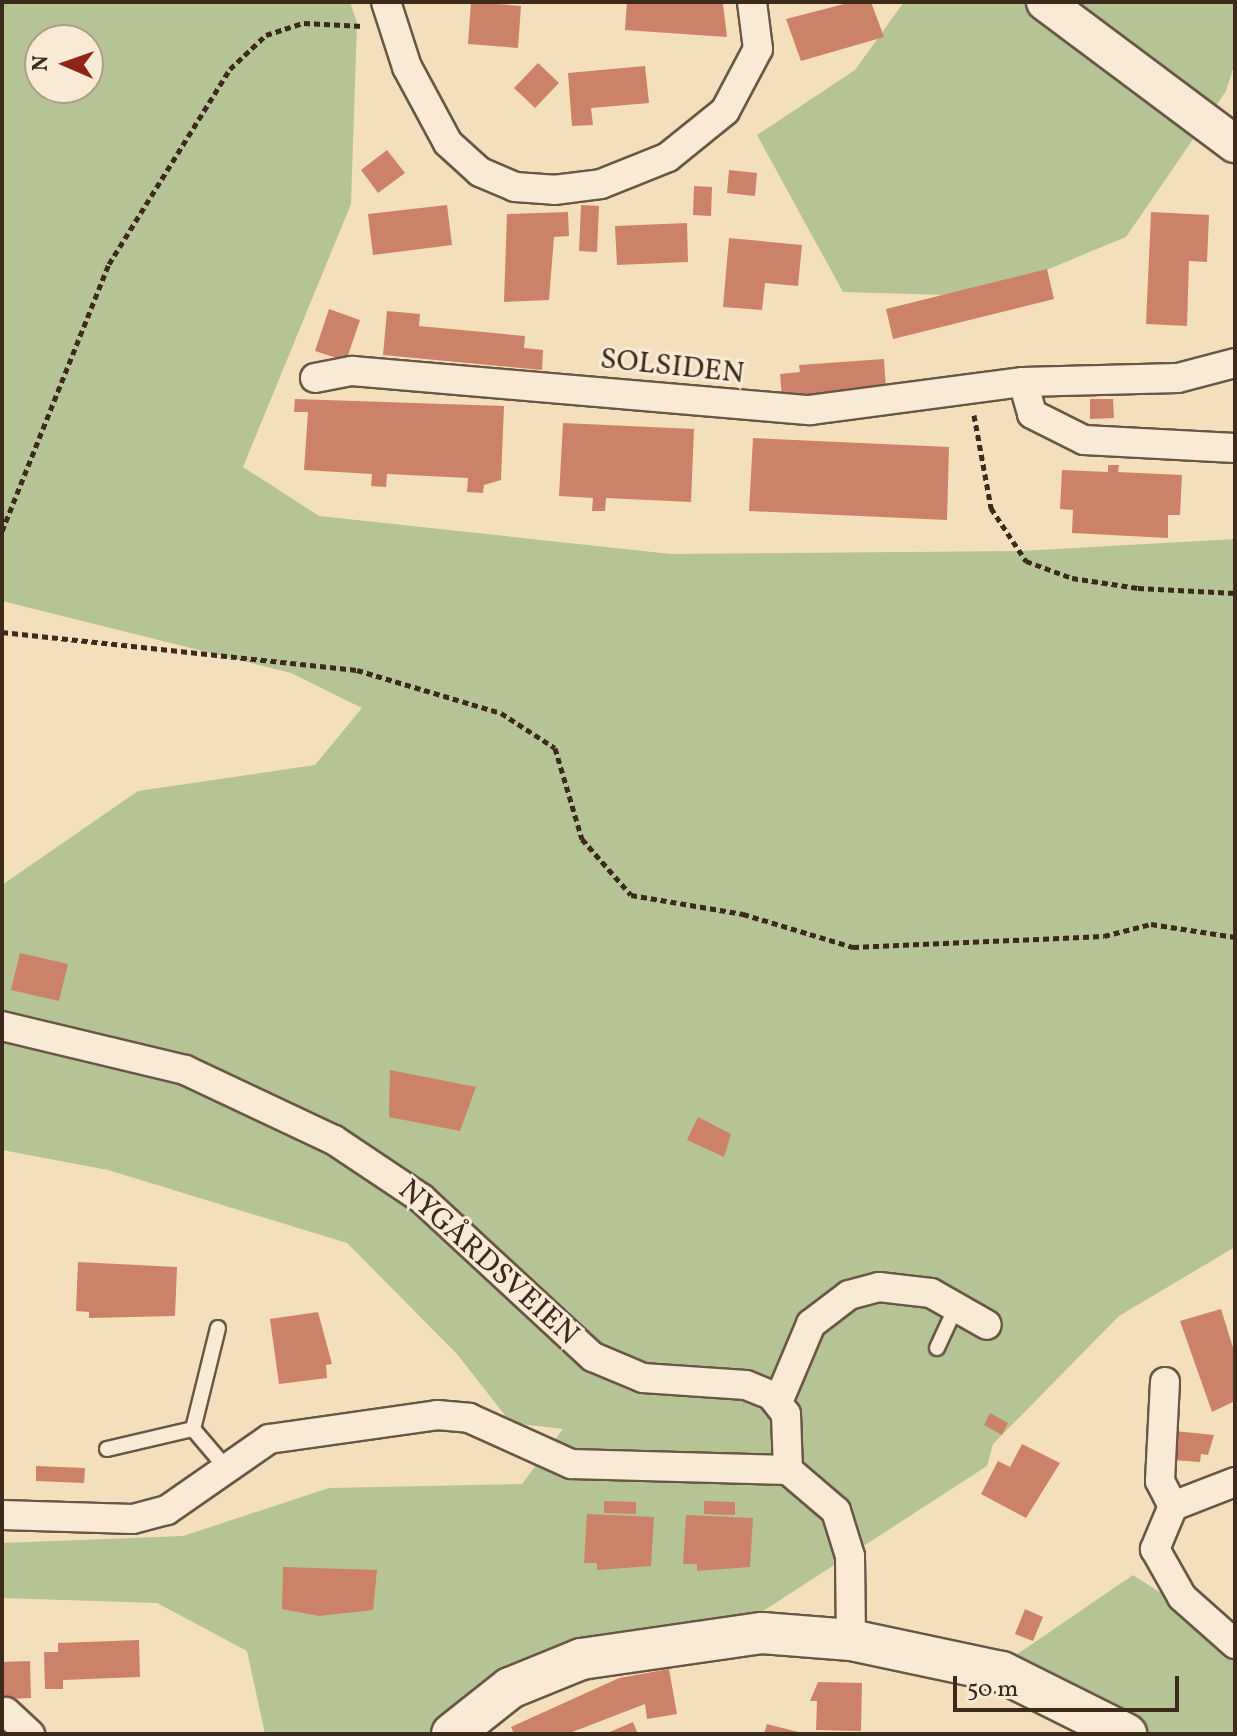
<!DOCTYPE html>
<html>
<head>
<meta charset="utf-8">
<style>
	body { margin:0 }
	#map { position:relative; width:1237px; height:1736px; overflow:hidden; background:#f4dfbd; font-family:Vollkorn,serif }
	div>[style] { position:absolute }
	[style*='--x'] { left:calc(var(--x)*1px); top:calc(var(--y)*1px); width:calc(var(--w)*1px); rotate:calc(var(--a)*1deg) }
	.green>* { inset:0; background:#b5c395 }
	.building>* { inset:0; background:#cb8268 }
	.path>* { height:5px; margin-top:-2.5px; transform-origin:0; background:repeating-linear-gradient(90deg,#3c2a1a 0 6px,transparent 0 10px) }
	.roads { filter:drop-shadow(2px 0 #6a5743) drop-shadow(-2px 0 #6a5743) drop-shadow(0 2px #6a5743) drop-shadow(0 -2px #6a5743) }
	.service>* { height:14px; margin:-7px; padding:0 7px; transform-origin:7px; border-radius:7px; background:#f8ead4 }
	.minor>* { height:28px; margin:-14px; padding:0 14px; transform-origin:14px; border-radius:14px; background:#f8ead4 }
	.tertiary>* { height:36px; margin:-18px; padding:0 18px; transform-origin:18px; border-radius:18px; background:#f8ead4 }
	.secondary>* { height:40px; margin:-20px; padding:0 20px; transform-origin:20px; border-radius:20px; background:#f8ead4 }
	span { translate:-50% -50%; white-space:nowrap; text-align:center; line-height:1.15; -webkit-text-stroke:6px #f8ead4; paint-order:stroke }
	.street-label { font-size:30px; color:#3c2a1a }
	.frame { position:absolute; inset:0; border:4px solid #3c2a1a; pointer-events:none }
	.north { position:absolute; left:24px; top:24px; width:80px; height:80px; box-sizing:border-box; background:#f8ead4; border:2px solid #ad9d8a; border-radius:50%; rotate:272deg; font-size:22px; font-weight:700; line-height:32px; text-align:center; color:#3c2a1a }
	.north::after { content:''; display:block; margin:auto; width:28px; height:36px; background:#8f2418; clip-path:polygon(50% 0,100% 100%,50% 72%,0 100%) }
	.scale { position:absolute; left:953px; top:1676px; width:226px; height:36px; box-sizing:border-box; border:4px solid #3c2a1a; border-top:0; padding-left:10px; font-size:24px; line-height:28px; white-space:nowrap; color:#3c2a1a; -webkit-text-stroke:6px #f8ead4; paint-order:stroke }
</style>
</head>
<body>
<div id="map">
	<div class="green">
		<div style="clip-path:polygon(evenodd,2px 2px,350px 2px,357px 23px,351px 204px,243px 467px,319px 516px,671px 554px,1021px 551px,1235px 539px,1235px 1247px,1119px 1316px,993px 1444px,987px 1466px,686px 1661px,536px 1692px,475px 1734px,265px 1734px,247px 1651px,157px 1603px,2px 1598px,2px 1543px,183px 1536px,329px 1488px,522px 1484px,563px 1429px,511px 1423px,457px 1354px,347px 1243px,108px 1170px,2px 1150px,2px 885px,138px 791px,315px 765px,362px 708px,291px 673px,2px 601px,2px 2px,40px 40px,88px 40px,88px 88px,40px 88px,40px 40px)"></div>
		<div style="clip-path:polygon(904px 2px,1235px 2px,1235px 63px,1226px 91px,1126px 237px,983px 296px,843px 292px,757px 135px,855px 70px)"></div>
		<div style="clip-path:polygon(1133px 1575px,1235px 1641px,1235px 1734px,1154px 1734px,994px 1670px)"></div>
	</div>
	<div class="building">
		<div style="clip-path:polygon(471px 2px,521px 6px,518px 48px,468px 44px)"></div>
		<div style="clip-path:polygon(627px 2px,723px 4px,727px 37px,625px 30px)"></div>
		<div style="clip-path:polygon(852px 2px,871px 2px,884px 37px,801px 61px,786px 19px)"></div>
		<div style="clip-path:polygon(538px 63px,559px 83px,535px 108px,514px 88px)"></div>
		<div style="clip-path:polygon(645px 66px,649px 103px,591px 108px,593px 125px,572px 126px,568px 73px)"></div>
		<div style="clip-path:polygon(387px 150px,405px 173px,378px 193px,361px 170px)"></div>
		<div style="clip-path:polygon(729px 170px,757px 173px,755px 196px,727px 193px)"></div>
		<div style="clip-path:polygon(694px 186px,712px 187px,711px 216px,693px 215px)"></div>
		<div style="clip-path:polygon(447px 205px,452px 245px,373px 255px,368px 214px)"></div>
		<div style="clip-path:polygon(581px 205px,599px 206px,597px 252px,579px 251px)"></div>
		<div style="clip-path:polygon(568px 212px,569px 236px,554px 237px,549px 300px,504px 302px,507px 214px)"></div>
		<div style="clip-path:polygon(1151px 212px,1209px 215px,1207px 262px,1189px 261px,1187px 326px,1146px 324px)"></div>
		<div style="clip-path:polygon(687px 223px,688px 262px,617px 265px,615px 226px)"></div>
		<div style="clip-path:polygon(729px 238px,802px 245px,798px 286px,765px 283px,762px 310px,723px 307px)"></div>
		<div style="clip-path:polygon(1047px 269px,1054px 299px,893px 339px,886px 309px)"></div>
		<div style="clip-path:polygon(329px 309px,360px 320px,346px 361px,315px 351px)"></div>
		<div style="clip-path:polygon(387px 311px,420px 314px,419px 326px,525px 336px,524px 348px,543px 350px,542px 370px,383px 355px)"></div>
		<div style="clip-path:polygon(884px 359px,886px 390px,782px 398px,780px 374px,800px 372px,799px 365px)"></div>
		<div style="clip-path:polygon(295px 399px,504px 406px,501px 480px,484px 485px,483px 493px,467px 492px,468px 478px,387px 474px,386px 487px,371px 486px,372px 474px,304px 470px,308px 412px,294px 412px)"></div>
		<div style="clip-path:polygon(1090px 399px,1113px 399px,1114px 418px,1090px 419px)"></div>
		<div style="clip-path:polygon(563px 423px,694px 429px,691px 502px,606px 498px,605px 511px,592px 511px,593px 498px,559px 496px)"></div>
		<div style="clip-path:polygon(753px 438px,949px 447px,947px 520px,749px 511px)"></div>
		<div style="clip-path:polygon(1108px 465px,1119px 465px,1118px 472px,1182px 475px,1180px 515px,1168px 515px,1168px 538px,1072px 533px,1073px 510px,1060px 509px,1062px 470px,1108px 472px)"></div>
		<div style="clip-path:polygon(20px 953px,68px 964px,59px 1001px,11px 990px)"></div>
		<div style="clip-path:polygon(390px 1070px,476px 1087px,460px 1131px,389px 1117px)"></div>
		<div style="clip-path:polygon(698px 1117px,731px 1134px,724px 1157px,687px 1140px)"></div>
		<div style="clip-path:polygon(78px 1262px,177px 1267px,175px 1316px,89px 1318px,89px 1312px,76px 1311px)"></div>
		<div style="clip-path:polygon(1221px 1309px,1235px 1354px,1235px 1401px,1212px 1412px,1180px 1321px)"></div>
		<div style="clip-path:polygon(318px 1312px,332px 1364px,326px 1365px,327px 1378px,279px 1384px,270px 1319px)"></div>
		<div style="clip-path:polygon(990px 1413px,1008px 1423px,1002px 1435px,984px 1425px)"></div>
		<div style="clip-path:polygon(1175px 1431px,1214px 1435px,1208px 1455px,1201px 1454px,1200px 1462px,1172px 1460px)"></div>
		<div style="clip-path:polygon(1022px 1444px,1060px 1463px,1026px 1518px,981px 1494px,998px 1461px,1010px 1467px)"></div>
		<div style="clip-path:polygon(36px 1466px,85px 1468px,84px 1483px,36px 1481px)"></div>
		<div style="clip-path:polygon(604px 1501px,636px 1502px,636px 1514px,604px 1513px)"></div>
		<div style="clip-path:polygon(704px 1501px,735px 1502px,735px 1515px,704px 1514px)"></div>
		<div style="clip-path:polygon(587px 1514px,654px 1517px,651px 1566px,597px 1570px,597px 1563px,584px 1563px)"></div>
		<div style="clip-path:polygon(686px 1515px,753px 1518px,750px 1567px,697px 1571px,697px 1564px,683px 1564px)"></div>
		<div style="clip-path:polygon(283px 1567px,377px 1570px,373px 1610px,319px 1616px,282px 1609px)"></div>
		<div style="clip-path:polygon(1025px 1609px,1043px 1617px,1033px 1641px,1015px 1634px)"></div>
		<div style="clip-path:polygon(139px 1640px,140px 1677px,63px 1680px,63px 1689px,45px 1689px,44px 1652px,58px 1652px,58px 1643px)"></div>
		<div style="clip-path:polygon(30px 1661px,31px 1698px,2px 1699px,2px 1662px)"></div>
		<div style="clip-path:polygon(669px 1669px,677px 1714px,647px 1719px,645px 1704px,567px 1734px,514px 1734px,511px 1727px,619px 1678px)"></div>
		<div style="clip-path:polygon(818px 1682px,862px 1683px,861px 1731px,816px 1730px,817px 1701px,810px 1701px)"></div>
		<div style="clip-path:polygon(633px 1722px,638px 1734px,605px 1734px)"></div>
		<div style="clip-path:polygon(767px 1724px,802px 1733px,802px 1734px,764px 1734px)"></div>
	</div>
	<div class="path">
		<div style="--x:974;--y:415;--w:95;--a:79.6"></div>
		<div style="--x:991;--y:508;--w:64;--a:56.6"></div>
		<div style="--x:1026;--y:561;--w:49;--a:20.3"></div>
		<div style="--x:1072;--y:578;--w:67;--a:8.6"></div>
		<div style="--x:1138;--y:588;--w:97;--a:3"></div>
		<div style="--x:2;--y:531;--w:288;--a:-68.2"></div>
		<div style="--x:109;--y:264;--w:229;--a:-58.2"></div>
		<div style="--x:230;--y:69;--w:50;--a:-43.4"></div>
		<div style="--x:266;--y:35;--w:40;--a:-18"></div>
		<div style="--x:304;--y:23;--w:59;--a:2.9"></div>
		<div style="--x:2;--y:632;--w:357;--a:6.1"></div>
		<div style="--x:357;--y:670;--w:150;--a:16.6"></div>
		<div style="--x:501;--y:713;--w:64;--a:32.9"></div>
		<div style="--x:555;--y:748;--w:95;--a:73.5"></div>
		<div style="--x:582;--y:839;--w:74;--a:48.8"></div>
		<div style="--x:631;--y:895;--w:114;--a:9.6"></div>
		<div style="--x:743;--y:914;--w:115;--a:16.7"></div>
		<div style="--x:853;--y:947;--w:251;--a:-2.5"></div>
		<div style="--x:1104;--y:936;--w:49;--a:-14.3"></div>
		<div style="--x:1151;--y:924;--w:85;--a:8.8"></div>
	</div>
	<div class="roads">
		<div class="service">
			<div style="--x:937;--y:1348;--w:43;--a:-65.2"></div>
			<div style="--x:193;--y:1429;--w:52;--a:49.6"></div>
			<div style="--x:107;--y:1449;--w:88;--a:-13.1"></div>
			<div style="--x:193;--y:1429;--w:104;--a:-76.1"></div>
		</div>
		<div class="minor">
			<div style="--x:386;--y:2;--w:68;--a:72.1"></div>
			<div style="--x:407;--y:67;--w:86;--a:61.7"></div>
			<div style="--x:448;--y:143;--w:43;--a:42.2"></div>
			<div style="--x:480;--y:172;--w:38;--a:23"></div>
			<div style="--x:515;--y:187;--w:39;--a:4"></div>
			<div style="--x:554;--y:190;--w:47;--a:-7.3"></div>
			<div style="--x:601;--y:184;--w:72;--a:-21.9"></div>
			<div style="--x:668;--y:157;--w:73;--a:-38.9"></div>
			<div style="--x:725;--y:111;--w:70;--a:-62"></div>
			<div style="--x:758;--y:49;--w:47;--a:-97.3"></div>
			<div style="--x:315;--y:378;--w:38;--a:-11"></div>
			<div style="--x:352;--y:371;--w:460;--a:4.9"></div>
			<div style="--x:810;--y:410;--w:215;--a:-7.5"></div>
			<div style="--x:1023;--y:382;--w:155;--a:-1.5"></div>
			<div style="--x:1178;--y:378;--w:59;--a:-14.7"></div>
			<div style="--x:1023;--y:382;--w:33;--a:74"></div>
			<div style="--x:1032;--y:414;--w:58;--a:26.6"></div>
			<div style="--x:1084;--y:440;--w:151;--a:3"></div>
			<div style="--x:2;--y:1026;--w:188;--a:13.5"></div>
			<div style="--x:185;--y:1070;--w:165;--a:25.2"></div>
			<div style="--x:334;--y:1140;--w:105;--a:33.7"></div>
			<div style="--x:421;--y:1198;--w:234;--a:42.8"></div>
			<div style="--x:593;--y:1357;--w:54;--a:22.8"></div>
			<div style="--x:643;--y:1378;--w:103;--a:3.9"></div>
			<div style="--x:746;--y:1385;--w:27;--a:22"></div>
			<div style="--x:771;--y:1395;--w:24;--a:52"></div>
			<div style="--x:786;--y:1414;--w:56;--a:88"></div>
			<div style="--x:1165;--y:1382;--w:99;--a:92.9"></div>
			<div style="--x:1160;--y:1481;--w:28;--a:63"></div>
			<div style="--x:778;--y:1402;--w:85;--a:-67.1"></div>
			<div style="--x:811;--y:1324;--w:48;--a:-37.3"></div>
			<div style="--x:849;--y:1295;--w:31;--a:-15"></div>
			<div style="--x:879;--y:1287;--w:52;--a:6.6"></div>
			<div style="--x:931;--y:1293;--w:64;--a:29.7"></div>
			<div style="--x:1235;--y:1482;--w:66;--a:158.8"></div>
			<div style="--x:1173;--y:1506;--w:47;--a:112.7"></div>
			<div style="--x:1155;--y:1549;--w:55;--a:60.6"></div>
			<div style="--x:1182;--y:1597;--w:71;--a:41.6"></div>
			<div style="--x:2;--y:1515;--w:131;--a:1.7"></div>
			<div style="--x:133;--y:1519;--w:35;--a:-15"></div>
			<div style="--x:167;--y:1510;--w:124;--a:-34.8"></div>
			<div style="--x:269;--y:1439;--w:170;--a:-8.1"></div>
			<div style="--x:437;--y:1415;--w:32;--a:5"></div>
			<div style="--x:469;--y:1418;--w:112;--a:24.3"></div>
			<div style="--x:571;--y:1464;--w:217;--a:1.6"></div>
			<div style="--x:788;--y:1470;--w:63;--a:40.5"></div>
			<div style="--x:836;--y:1511;--w:47;--a:72.7"></div>
			<div style="--x:850;--y:1556;--w:84;--a:89.3"></div>
			<div style="--x:6;--y:1712;--w:33;--a:43"></div>
		</div>
		<div class="tertiary">
			<div style="--x:1045;--y:2;--w:237;--a:36.8"></div>
		</div>
		<div class="secondary">
			<div style="--x:452;--y:1734;--w:74;--a:-38.4"></div>
			<div style="--x:510;--y:1688;--w:77;--a:-22.2"></div>
			<div style="--x:581;--y:1659;--w:183;--a:-8.2"></div>
			<div style="--x:762;--y:1633;--w:89;--a:4.5"></div>
			<div style="--x:851;--y:1640;--w:154;--a:12"></div>
			<div style="--x:1002;--y:1672;--w:139;--a:26.6"></div>
		</div>
	</div>
	<div class="street-label">
		<span style="left:672px;top:367px;rotate:6deg">SOLSIDEN</span>
		<span style="left:488px;top:1263px;rotate:42deg">NYGÅRDSVEIEN</span>
	</div>
	<div class="frame"></div>
	<div class="north">N</div>
	<div class="scale">50 m</div>
</div>
</body>
</html>
